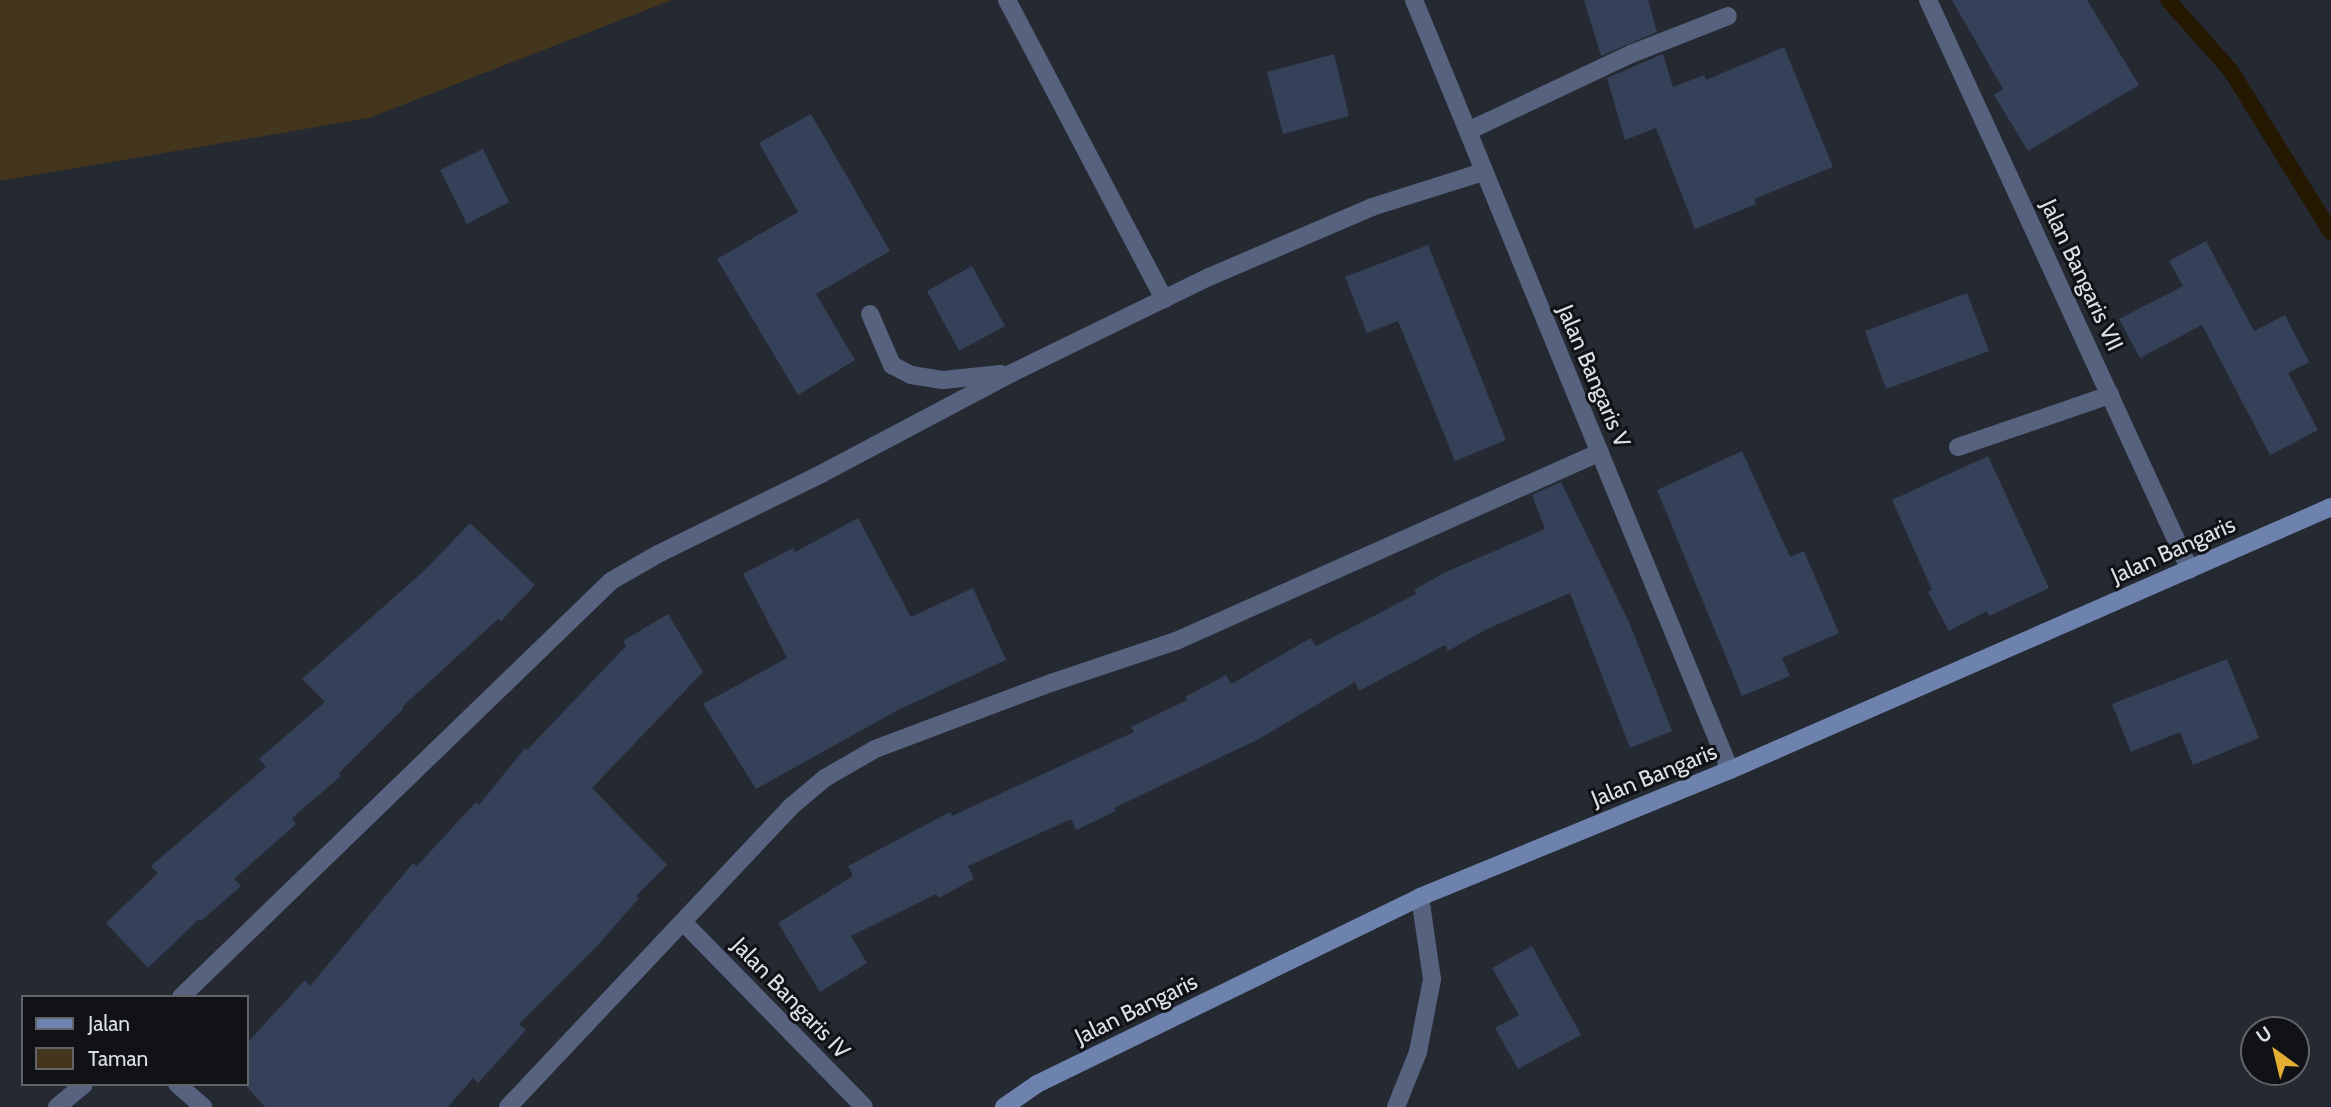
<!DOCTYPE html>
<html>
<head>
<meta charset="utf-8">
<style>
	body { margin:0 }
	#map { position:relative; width:2331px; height:1107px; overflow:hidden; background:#252932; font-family:Cabin,sans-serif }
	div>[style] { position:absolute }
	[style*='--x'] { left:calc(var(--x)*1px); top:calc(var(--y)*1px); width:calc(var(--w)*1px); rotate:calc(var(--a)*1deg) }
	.green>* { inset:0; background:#43361c }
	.stream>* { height:16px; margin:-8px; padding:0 8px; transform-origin:8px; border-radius:8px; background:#241800 }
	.building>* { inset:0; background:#354059 }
	.street>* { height:18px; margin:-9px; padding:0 9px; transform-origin:9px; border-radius:9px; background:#56627e }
	.secondary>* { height:18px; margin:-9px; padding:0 9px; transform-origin:9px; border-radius:9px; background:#6e82ae }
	span { translate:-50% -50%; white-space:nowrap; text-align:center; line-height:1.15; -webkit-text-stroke:6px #101216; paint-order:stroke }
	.street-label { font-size:23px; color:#dde0e5 }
	.legend { position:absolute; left:21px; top:995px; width:228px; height:91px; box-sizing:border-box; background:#101216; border:2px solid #626469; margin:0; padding:9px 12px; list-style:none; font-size:21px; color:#dde0e5 }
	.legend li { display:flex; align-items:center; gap:14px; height:35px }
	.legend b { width:35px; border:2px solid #626469 }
	.north { position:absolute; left:2240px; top:1016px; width:70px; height:70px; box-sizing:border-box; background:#101216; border:2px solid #626469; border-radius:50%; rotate:326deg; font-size:19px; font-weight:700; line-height:28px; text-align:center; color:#dde0e5 }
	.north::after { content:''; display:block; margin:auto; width:24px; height:32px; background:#e4ae35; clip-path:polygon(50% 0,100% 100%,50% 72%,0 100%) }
</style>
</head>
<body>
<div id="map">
	<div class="green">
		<div style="clip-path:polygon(0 0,672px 0,369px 118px,0 181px)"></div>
	</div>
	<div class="stream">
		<div style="--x:2168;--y:0;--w:95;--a:48.4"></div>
		<div style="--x:2231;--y:71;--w:190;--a:58.2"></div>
	</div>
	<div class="building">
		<div style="clip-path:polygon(1584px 0,1648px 0,1657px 32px,1601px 56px)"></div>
		<div style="clip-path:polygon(1952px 0,2087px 0,2139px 85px,2028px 151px,1994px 95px,2003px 89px)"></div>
		<div style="clip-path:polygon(1784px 47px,1833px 167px,1754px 199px,1756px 204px,1695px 229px,1656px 128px,1625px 140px,1607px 78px,1663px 54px,1673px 87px,1704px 75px,1706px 80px)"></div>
		<div style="clip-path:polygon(1334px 54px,1349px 116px,1283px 134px,1267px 72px)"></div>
		<div style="clip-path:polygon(811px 114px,890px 251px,816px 294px,855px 360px,798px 395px,717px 259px,798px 212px,759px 143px)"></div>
		<div style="clip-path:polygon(483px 149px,509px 202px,467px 224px,440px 170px)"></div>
		<div style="clip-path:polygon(2206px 241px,2254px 331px,2285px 315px,2309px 362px,2288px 373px,2318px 430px,2270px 455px,2202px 325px,2140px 358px,2119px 319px,2183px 286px,2169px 261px)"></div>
		<div style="clip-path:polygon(1428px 245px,1506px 440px,1455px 461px,1398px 321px,1367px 333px,1345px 277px)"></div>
		<div style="clip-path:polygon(972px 266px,1005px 326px,959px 351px,927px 291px)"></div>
		<div style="clip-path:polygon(1967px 293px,1989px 351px,1886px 389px,1865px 331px)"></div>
		<div style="clip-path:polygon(1742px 451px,1790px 557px,1804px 551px,1839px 633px,1782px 658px,1790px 676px,1742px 696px,1657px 490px)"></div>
		<div style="clip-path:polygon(1988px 456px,2049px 588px,1989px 616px,1987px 611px,1949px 631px,1928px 592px,1932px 590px,1892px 500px)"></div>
		<div style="clip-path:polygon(1561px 482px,1629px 622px,1672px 731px,1630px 748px,1570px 593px,1489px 628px,1448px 651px,1445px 645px,1359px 691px,1355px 682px,1259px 739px,1114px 808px,1116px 811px,1076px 830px,1071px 819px,968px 866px,974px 879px,939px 898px,936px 894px,851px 936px,867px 963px,820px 992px,778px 923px,853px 876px,848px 866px,950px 812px,952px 816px,1134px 732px,1131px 727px,1187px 700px,1185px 697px,1226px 675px,1231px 684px,1311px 638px,1316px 646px,1416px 594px,1414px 590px,1444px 573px,1545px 529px,1532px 495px)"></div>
		<div style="clip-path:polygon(858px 518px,911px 617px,973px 588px,1006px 660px,898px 710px,756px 789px,703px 704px,787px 658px,743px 574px,793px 548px,795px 552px)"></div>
		<div style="clip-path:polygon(470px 523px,535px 585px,501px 621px,498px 619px,402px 707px,404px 708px,339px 773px,341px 776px,292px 818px,296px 824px,234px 879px,241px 886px,201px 921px,199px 919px,148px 968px,106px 923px,158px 873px,151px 866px,266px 767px,259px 759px,325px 702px,302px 679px,426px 569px)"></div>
		<div style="clip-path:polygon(668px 614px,703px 672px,592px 788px,667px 865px,636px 896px,639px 898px,599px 944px,519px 1024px,526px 1030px,478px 1083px,473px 1078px,448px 1107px,265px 1107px,247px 1087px,247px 1043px,305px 980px,310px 986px,413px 863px,417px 866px,476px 802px,479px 805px,525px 748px,527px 750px,626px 646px,623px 641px)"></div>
		<div style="clip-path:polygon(2227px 659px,2259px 738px,2193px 765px,2180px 732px,2131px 752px,2112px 704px)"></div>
		<div style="clip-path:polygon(1532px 946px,1581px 1035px,1518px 1069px,1495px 1028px,1519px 1015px,1492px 968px)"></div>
	</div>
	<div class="street">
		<div style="--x:1007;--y:0;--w:338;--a:62.3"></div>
		<div style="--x:1414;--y:0;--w:832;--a:67.69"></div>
		<div style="--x:1928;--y:0;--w:627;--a:65.31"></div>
		<div style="--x:1468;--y:131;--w:180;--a:-25.3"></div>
		<div style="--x:1631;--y:54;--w:104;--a:-21.4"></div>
		<div style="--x:870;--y:314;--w:56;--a:66.7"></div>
		<div style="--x:892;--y:365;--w:21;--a:28"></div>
		<div style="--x:911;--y:375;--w:32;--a:9"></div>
		<div style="--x:943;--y:380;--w:58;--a:-5.9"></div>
		<div style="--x:1958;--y:447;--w:161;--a:-18.9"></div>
		<div style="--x:684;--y:923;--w:257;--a:45.6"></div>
		<div style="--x:181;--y:997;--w:598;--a:-44.05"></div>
		<div style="--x:611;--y:581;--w:54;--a:-29.9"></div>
		<div style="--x:658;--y:554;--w:182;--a:-26.1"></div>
		<div style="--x:821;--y:474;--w:216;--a:-27.9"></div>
		<div style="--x:1012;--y:373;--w:219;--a:-26"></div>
		<div style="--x:1209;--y:277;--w:177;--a:-23.2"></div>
		<div style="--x:1372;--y:207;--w:116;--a:-17.5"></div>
		<div style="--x:177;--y:1084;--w:35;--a:41"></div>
		<div style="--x:57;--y:1107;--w:35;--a:-40"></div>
		<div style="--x:508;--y:1107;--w:415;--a:-46.7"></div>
		<div style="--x:793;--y:805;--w:42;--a:-40.2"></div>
		<div style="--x:825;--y:778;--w:58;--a:-30.1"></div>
		<div style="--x:875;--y:749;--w:188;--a:-20.6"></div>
		<div style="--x:1051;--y:683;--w:132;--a:-18.6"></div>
		<div style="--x:1176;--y:641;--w:464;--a:-24"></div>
		<div style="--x:1396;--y:1107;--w:59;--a:-68.2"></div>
		<div style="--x:1418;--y:1052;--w:74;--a:-79.1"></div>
		<div style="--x:1432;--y:979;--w:83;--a:-98.3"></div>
	</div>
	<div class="secondary">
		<div style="--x:1004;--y:1107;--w:40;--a:-34.9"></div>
		<div style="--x:1037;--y:1084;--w:426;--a:-26"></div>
		<div style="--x:1420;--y:897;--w:335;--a:-22.3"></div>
		<div style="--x:1730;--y:770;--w:656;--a:-23.63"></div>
	</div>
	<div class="street-label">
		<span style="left:2082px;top:275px;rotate:65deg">Jalan Bangaris VII</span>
		<span style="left:1594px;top:376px;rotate:67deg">Jalan Bangaris V</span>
		<span style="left:2173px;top:550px;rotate:-24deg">Jalan Bangaris</span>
		<span style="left:1654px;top:775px;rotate:-22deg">Jalan Bangaris</span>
		<span style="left:791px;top:998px;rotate:46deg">Jalan Bangaris IV</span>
		<span style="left:1136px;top:1009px;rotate:-26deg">Jalan Bangaris</span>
	</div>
	<ul class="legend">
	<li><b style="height:9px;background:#6e82ae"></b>Jalan</li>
	<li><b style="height:19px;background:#43361c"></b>Taman</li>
	</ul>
	<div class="north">U</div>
</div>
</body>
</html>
